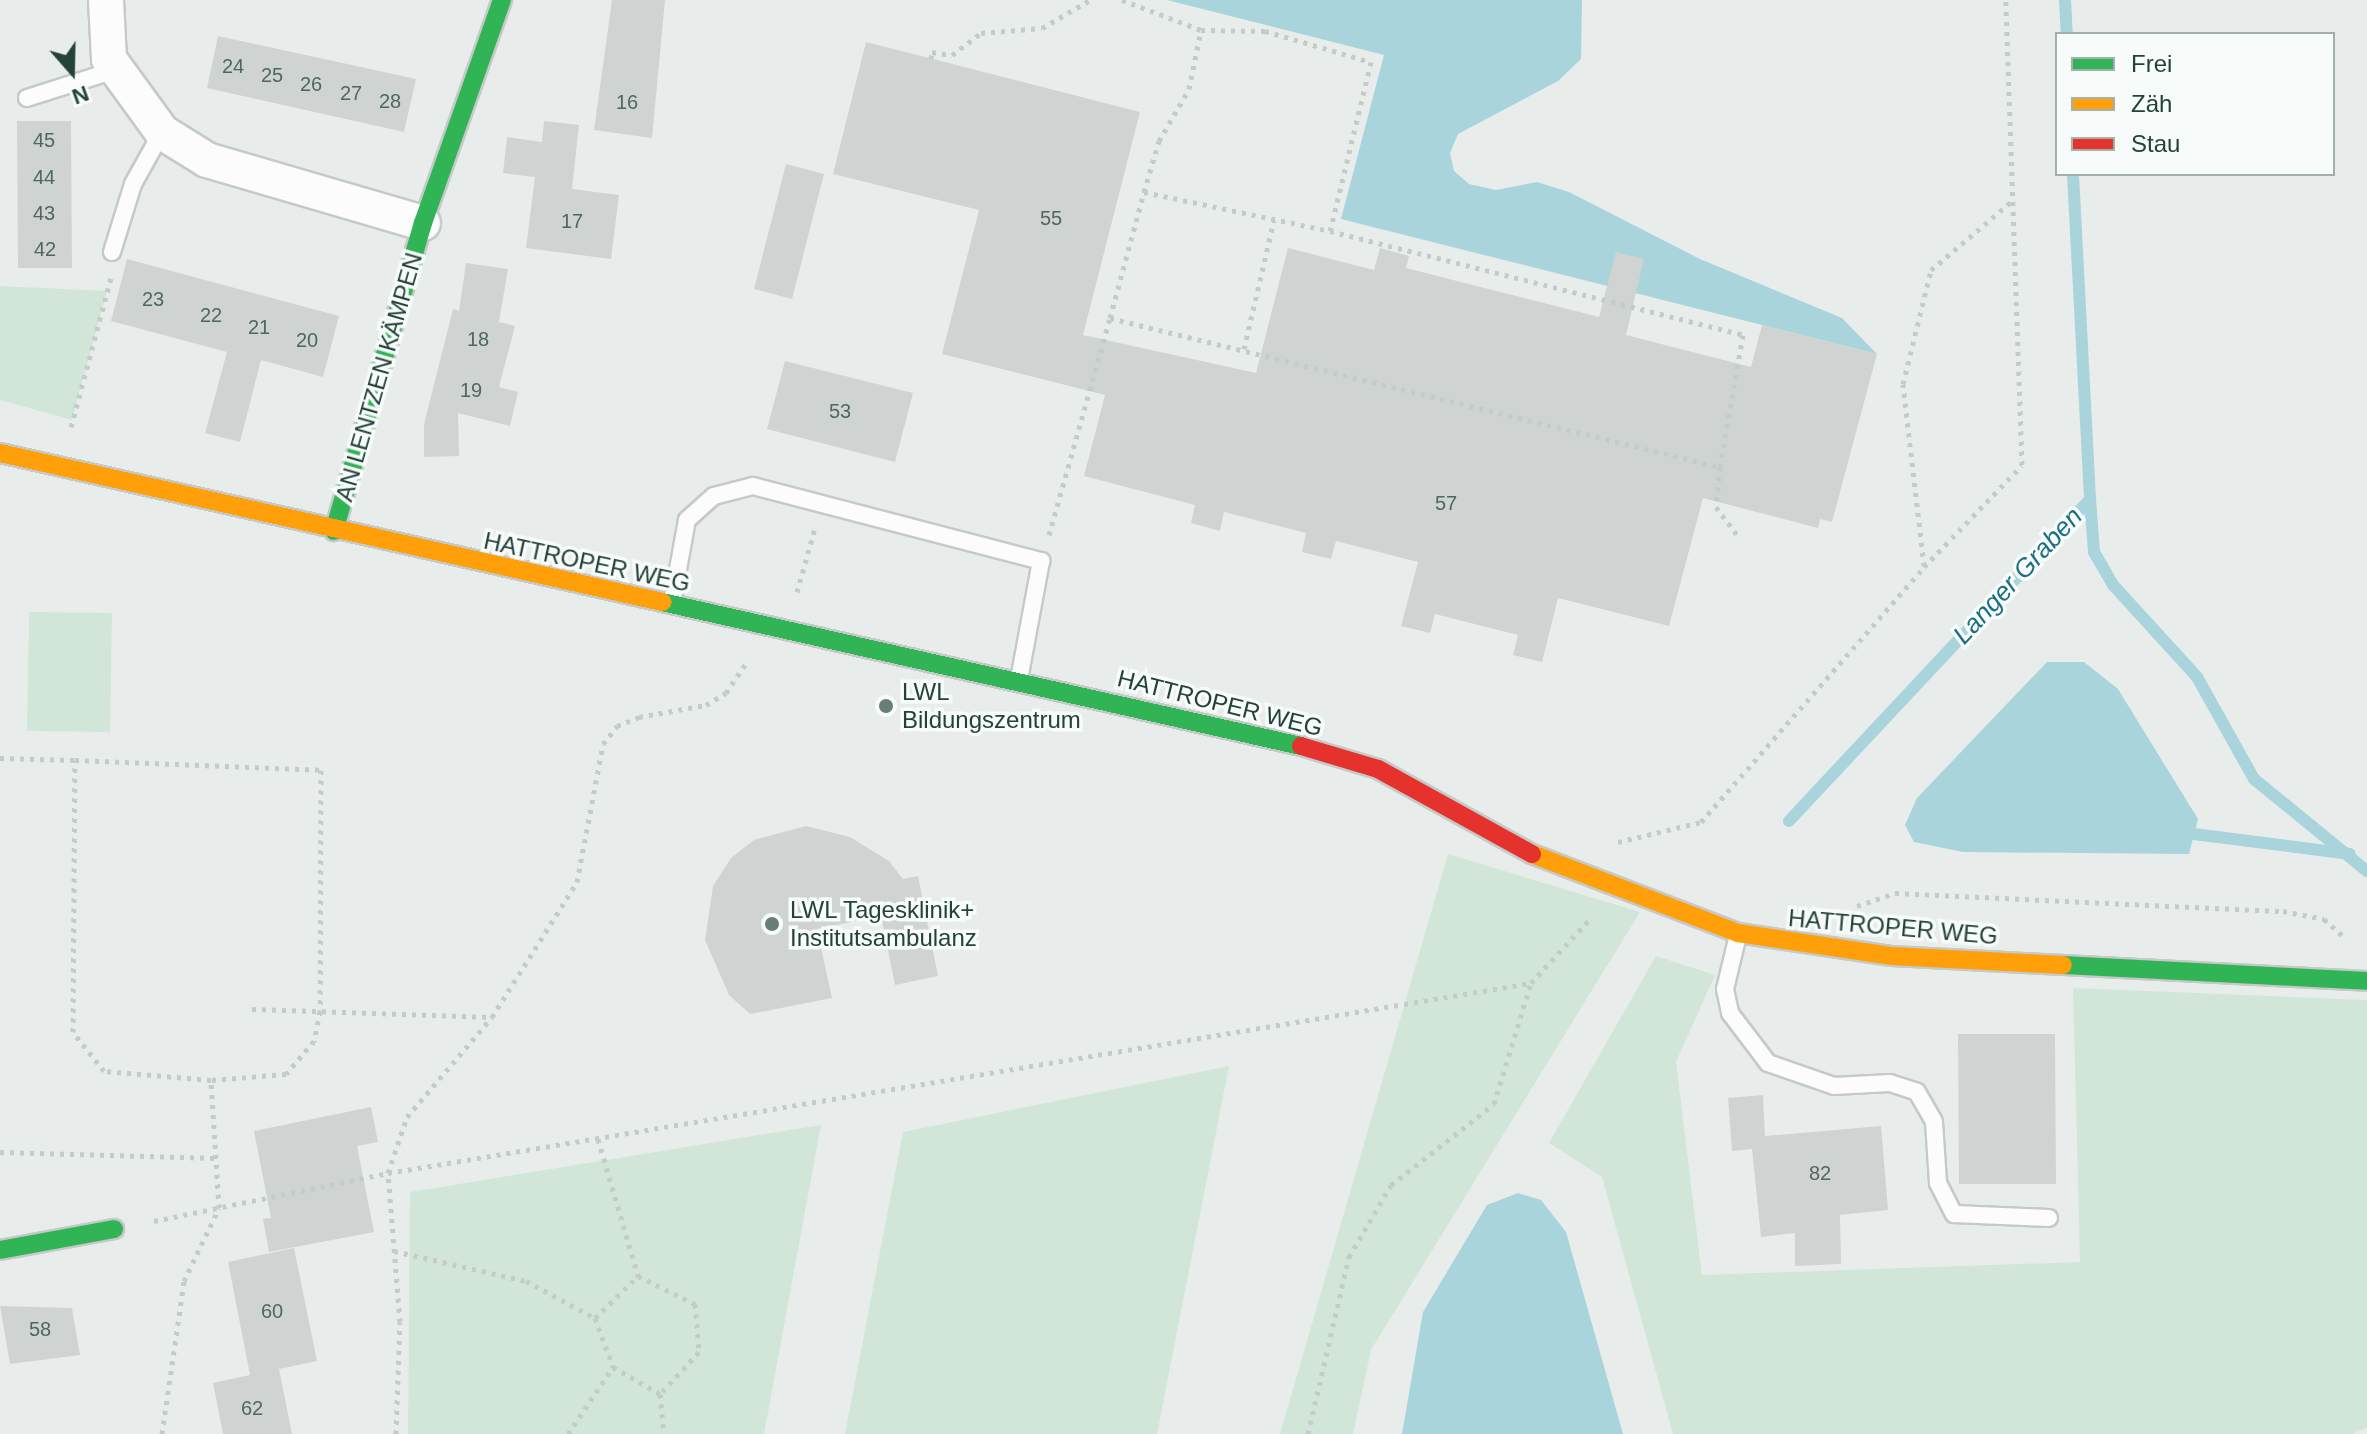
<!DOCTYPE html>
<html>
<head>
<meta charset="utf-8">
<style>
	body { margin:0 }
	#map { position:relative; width:2367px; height:1434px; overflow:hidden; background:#e8edeb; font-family:Arial,sans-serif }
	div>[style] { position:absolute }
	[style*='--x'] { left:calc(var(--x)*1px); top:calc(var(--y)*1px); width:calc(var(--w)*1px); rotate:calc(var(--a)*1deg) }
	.green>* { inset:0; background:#d1e6d8 }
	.water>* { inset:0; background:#a9d4db }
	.stream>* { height:12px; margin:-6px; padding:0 6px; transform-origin:6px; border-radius:6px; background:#a9d4db }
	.building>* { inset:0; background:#cfd4d2 }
	.path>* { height:5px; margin-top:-2.5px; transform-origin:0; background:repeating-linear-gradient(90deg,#c3ccca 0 4px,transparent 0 10px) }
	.roads { filter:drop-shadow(2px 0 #c5cac8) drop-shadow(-2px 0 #c5cac8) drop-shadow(0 2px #c5cac8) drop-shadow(0 -2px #c5cac8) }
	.lane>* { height:16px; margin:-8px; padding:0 8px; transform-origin:8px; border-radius:8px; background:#fcfcfc }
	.street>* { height:34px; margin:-17px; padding:0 17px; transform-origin:17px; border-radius:17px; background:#fcfcfc }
	.fast>* { height:18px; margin:-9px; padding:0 9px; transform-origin:9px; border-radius:9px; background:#30b455 }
	.slow>* { height:18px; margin:-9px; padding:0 9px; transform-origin:9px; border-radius:9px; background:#ff9f0a }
	.jam>* { height:18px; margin:-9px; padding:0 9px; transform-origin:9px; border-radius:9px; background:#e5322d }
	.dots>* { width:22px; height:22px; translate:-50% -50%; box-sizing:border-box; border:4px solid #f7fbf9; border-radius:50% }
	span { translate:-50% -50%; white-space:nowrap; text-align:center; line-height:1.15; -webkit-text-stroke:7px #f7fbf9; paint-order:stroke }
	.number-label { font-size:20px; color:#506761 }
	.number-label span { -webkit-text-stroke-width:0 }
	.street-label { font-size:24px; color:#24423a }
	.poi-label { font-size:24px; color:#24423a }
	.left { translate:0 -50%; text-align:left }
	.water-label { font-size:26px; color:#1c6f80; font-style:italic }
	.legend { position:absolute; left:2055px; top:32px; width:280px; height:144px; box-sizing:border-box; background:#f7fbf9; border:2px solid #a3b1ad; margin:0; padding:10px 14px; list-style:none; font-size:24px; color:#24423a }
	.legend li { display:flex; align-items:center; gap:16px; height:40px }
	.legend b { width:40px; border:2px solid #a3b1ad }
	.north { position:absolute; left:32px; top:32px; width:80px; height:80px; -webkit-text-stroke:6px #f7fbf9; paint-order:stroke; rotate:160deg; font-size:22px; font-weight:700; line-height:32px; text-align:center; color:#24423a }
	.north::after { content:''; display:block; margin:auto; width:28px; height:36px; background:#24423a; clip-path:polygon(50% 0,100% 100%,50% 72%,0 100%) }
</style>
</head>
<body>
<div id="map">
	<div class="green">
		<div style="clip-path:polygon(0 286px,107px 291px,72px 420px,0 400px)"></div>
		<div style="clip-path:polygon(29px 612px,112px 613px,110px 732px,27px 731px)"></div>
		<div style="clip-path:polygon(1448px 854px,1640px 912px,1371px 1350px,1353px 1434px,1280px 1434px)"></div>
		<div style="clip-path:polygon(1656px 956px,1715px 975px,1676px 1062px,1702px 1275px,2080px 1262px,2073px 988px,2367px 1000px,2367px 1427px,2353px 1434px,1673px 1434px,1602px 1177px,1549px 1143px)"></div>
		<div style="clip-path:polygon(1229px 1066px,1157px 1434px,845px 1434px,903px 1132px)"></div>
		<div style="clip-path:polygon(821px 1125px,764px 1434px,408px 1434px,410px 1192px)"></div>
	</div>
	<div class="water">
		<div style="clip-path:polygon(1167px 0,1582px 0,1581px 59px,1558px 81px,1458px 134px,1450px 153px,1454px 171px,1469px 184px,1496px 190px,1537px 182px,1569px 192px,1700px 259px,1842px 318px,1877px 354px,1341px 219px,1384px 55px)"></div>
		<div style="clip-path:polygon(2047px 662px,2084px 662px,2118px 689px,2198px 819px,2189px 854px,1963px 852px,1914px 842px,1905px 825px,1917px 798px)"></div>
		<div style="clip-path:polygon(1518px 1193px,1541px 1200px,1566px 1232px,1623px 1434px,1402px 1434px,1423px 1312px,1487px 1205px)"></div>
	</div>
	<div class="stream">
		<div style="--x:2065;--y:0;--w:34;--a:87"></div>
		<div style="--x:2090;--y:499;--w:53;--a:85.7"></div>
		<div style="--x:2094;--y:552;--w:39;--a:60"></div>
		<div style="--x:2114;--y:586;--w:123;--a:47.6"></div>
		<div style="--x:2197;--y:677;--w:117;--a:60.8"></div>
		<div style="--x:2254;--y:779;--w:146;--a:39.2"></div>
		<div style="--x:1789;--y:821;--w:441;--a:-46.9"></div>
		<div style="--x:2090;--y:499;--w:325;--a:-93"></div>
		<div style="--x:2194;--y:834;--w:157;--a:7.3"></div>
	</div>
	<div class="building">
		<div style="clip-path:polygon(612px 0,665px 0,652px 138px,594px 130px)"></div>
		<div style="clip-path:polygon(218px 36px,416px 79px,404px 132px,207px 88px)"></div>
		<div style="clip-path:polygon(866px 42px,1140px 112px,1083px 335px,1256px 373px,1288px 248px,1374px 270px,1380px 248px,1409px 256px,1406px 268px,1599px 317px,1616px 252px,1644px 259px,1626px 335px,1751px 367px,1762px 325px,1877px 354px,1832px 522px,1820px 519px,1818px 528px,1703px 498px,1669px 626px,1558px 598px,1542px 662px,1513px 655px,1518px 635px,1435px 614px,1430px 633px,1401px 626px,1418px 562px,1336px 541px,1331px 559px,1302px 552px,1306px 533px,1224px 512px,1220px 531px,1191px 523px,1195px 505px,1084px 476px,1105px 395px,942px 354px,979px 210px,833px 174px)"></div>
		<div style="clip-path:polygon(17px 121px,71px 121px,72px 268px,18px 268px)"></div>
		<div style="clip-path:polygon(544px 121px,579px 125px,572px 189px,619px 195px,611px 259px,526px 248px,535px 177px,503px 173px,507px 137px,542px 142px)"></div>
		<div style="clip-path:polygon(786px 164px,824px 174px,792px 299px,754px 289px)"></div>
		<div style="clip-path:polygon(127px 259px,339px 316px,323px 377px,261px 360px,240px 442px,205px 433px,227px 352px,111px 321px)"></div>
		<div style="clip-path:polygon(466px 263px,508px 269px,499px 322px,515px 326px,499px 387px,518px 392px,510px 426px,458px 413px,459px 456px,424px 457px,424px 424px,453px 309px,459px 311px)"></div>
		<div style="clip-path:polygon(785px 361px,913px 393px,895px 462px,767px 429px)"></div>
		<div style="clip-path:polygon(806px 826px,850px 837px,889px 861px,903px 879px,918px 876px,938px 976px,895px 985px,881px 916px,817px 929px,832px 998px,750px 1014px,729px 995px,705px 940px,713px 886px,731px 858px,754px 840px)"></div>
		<div style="clip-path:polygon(1958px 1034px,2055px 1034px,2056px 1184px,1959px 1184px)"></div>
		<div style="clip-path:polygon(1763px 1095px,1765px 1136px,1881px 1126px,1888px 1210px,1840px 1215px,1841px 1264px,1795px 1266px,1795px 1233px,1761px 1237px,1752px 1149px,1732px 1151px,1728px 1098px)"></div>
		<div style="clip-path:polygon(371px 1107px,378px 1142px,357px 1146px,374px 1232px,269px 1252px,263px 1219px,271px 1218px,254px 1131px)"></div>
		<div style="clip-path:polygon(294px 1248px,317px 1361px,279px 1369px,292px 1434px,223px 1434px,213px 1383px,250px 1375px,228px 1262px)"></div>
		<div style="clip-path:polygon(0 1306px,72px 1308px,80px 1355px,10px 1364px)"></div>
	</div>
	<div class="path">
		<div style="--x:1122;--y:0;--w:85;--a:20.8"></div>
		<div style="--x:1201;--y:30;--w:64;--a:0.9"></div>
		<div style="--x:1265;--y:31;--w:110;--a:16.3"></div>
		<div style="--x:1371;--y:62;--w:174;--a:103.6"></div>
		<div style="--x:931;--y:59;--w:7;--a:-82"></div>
		<div style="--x:932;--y:52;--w:20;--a:9"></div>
		<div style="--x:952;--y:55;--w:36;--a:-37"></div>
		<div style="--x:981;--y:33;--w:61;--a:-4.7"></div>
		<div style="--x:1042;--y:28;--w:56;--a:-30.3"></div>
		<div style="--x:1144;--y:192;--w:53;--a:-73.6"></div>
		<div style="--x:1159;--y:141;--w:60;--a:-60"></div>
		<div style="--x:1189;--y:89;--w:60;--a:-78.5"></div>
		<div style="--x:1110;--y:318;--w:131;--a:-74.9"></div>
		<div style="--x:1144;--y:192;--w:190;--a:11.8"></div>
		<div style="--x:1330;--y:231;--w:426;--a:14.1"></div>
		<div style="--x:1743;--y:335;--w:134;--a:99.9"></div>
		<div style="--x:1244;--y:349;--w:132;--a:-76.9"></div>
		<div style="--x:71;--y:427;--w:154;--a:-75"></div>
		<div style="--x:1049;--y:535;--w:225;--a:-74.3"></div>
		<div style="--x:1110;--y:318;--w:628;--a:13.73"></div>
		<div style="--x:1720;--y:467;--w:40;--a:95.7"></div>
		<div style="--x:1716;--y:507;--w:38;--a:53"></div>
		<div style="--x:1924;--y:566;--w:183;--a:-96.6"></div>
		<div style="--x:1903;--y:384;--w:117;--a:-76.2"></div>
		<div style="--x:1931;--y:270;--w:105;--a:-40.4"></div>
		<div style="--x:797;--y:592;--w:66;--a:-74.3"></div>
		<div style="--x:0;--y:758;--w:75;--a:1.5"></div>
		<div style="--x:75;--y:760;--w:246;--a:2.3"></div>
		<div style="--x:321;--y:770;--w:241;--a:90.2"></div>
		<div style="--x:320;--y:1011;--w:31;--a:101"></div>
		<div style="--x:314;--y:1041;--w:43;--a:130.3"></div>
		<div style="--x:286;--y:1074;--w:75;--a:175.4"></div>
		<div style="--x:211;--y:1080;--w:107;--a:-175.2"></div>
		<div style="--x:104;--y:1071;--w:50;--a:-128.5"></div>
		<div style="--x:73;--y:1032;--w:272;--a:-89.6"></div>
		<div style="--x:1618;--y:842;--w:85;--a:-13.5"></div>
		<div style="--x:1701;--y:822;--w:339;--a:-48.8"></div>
		<div style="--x:1924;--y:567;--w:141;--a:-46.1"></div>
		<div style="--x:2022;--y:465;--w:465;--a:-92"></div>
		<div style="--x:1857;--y:906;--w:40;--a:-18.9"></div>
		<div style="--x:1895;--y:893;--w:388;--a:2.7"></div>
		<div style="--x:2283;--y:911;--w:42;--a:11"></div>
		<div style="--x:2324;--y:919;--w:27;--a:42"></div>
		<div style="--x:252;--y:1009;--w:239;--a:1.9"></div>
		<div style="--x:598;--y:1139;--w:143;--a:73.7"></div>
		<div style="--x:0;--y:1152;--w:216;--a:1.6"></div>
		<div style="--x:154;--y:1221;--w:239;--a:-11.6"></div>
		<div style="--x:388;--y:1173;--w:1159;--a:-9.44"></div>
		<div style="--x:394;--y:1251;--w:135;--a:12.8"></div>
		<div style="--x:526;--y:1281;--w:78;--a:28.2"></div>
		<div style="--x:595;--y:1318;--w:52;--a:69.8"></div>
		<div style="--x:613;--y:1367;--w:54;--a:29.9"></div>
		<div style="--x:660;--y:1394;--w:40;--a:84.3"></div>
		<div style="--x:595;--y:1318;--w:60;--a:-44.3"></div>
		<div style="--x:638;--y:1276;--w:64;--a:26.2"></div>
		<div style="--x:695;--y:1304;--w:48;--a:85.2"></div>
		<div style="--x:699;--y:1352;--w:57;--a:132.9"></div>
		<div style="--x:162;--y:1434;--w:155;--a:-81.8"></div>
		<div style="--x:184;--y:1281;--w:81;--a:-64.4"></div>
		<div style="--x:219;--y:1208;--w:128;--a:-93.6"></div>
		<div style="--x:396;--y:1434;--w:112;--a:-88"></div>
		<div style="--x:400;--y:1322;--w:149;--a:-94.6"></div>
		<div style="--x:388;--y:1173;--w:59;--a:-71.3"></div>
		<div style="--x:407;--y:1117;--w:131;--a:-49.6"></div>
		<div style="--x:492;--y:1017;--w:160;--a:-57.8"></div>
		<div style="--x:577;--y:882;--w:140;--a:-79.3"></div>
		<div style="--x:603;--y:744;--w:23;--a:-52"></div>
		<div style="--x:617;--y:726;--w:24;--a:-22"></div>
		<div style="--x:639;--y:717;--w:68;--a:-10.2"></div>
		<div style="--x:706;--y:705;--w:23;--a:-31"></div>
		<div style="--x:726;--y:693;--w:36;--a:-56"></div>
		<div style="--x:568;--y:1434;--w:81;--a:-56.1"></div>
		<div style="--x:1308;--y:1434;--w:182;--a:-77"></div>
		<div style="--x:1349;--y:1257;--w:83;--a:-59.7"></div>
		<div style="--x:1391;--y:1185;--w:131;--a:-38.2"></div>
		<div style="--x:1494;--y:1104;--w:127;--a:-73"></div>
		<div style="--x:1531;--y:983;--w:86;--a:-47.4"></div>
	</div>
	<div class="roads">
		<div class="lane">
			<div style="--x:27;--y:98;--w:92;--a:-17.7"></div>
			<div style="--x:112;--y:252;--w:71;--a:-72.8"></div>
			<div style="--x:133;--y:184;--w:60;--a:-60.9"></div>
			<div style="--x:672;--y:603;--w:84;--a:-79.8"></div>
			<div style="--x:687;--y:520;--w:36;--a:-42"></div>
			<div style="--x:714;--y:496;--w:40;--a:-14.4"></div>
			<div style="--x:753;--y:486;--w:298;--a:14.6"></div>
			<div style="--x:1041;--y:561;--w:121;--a:100.5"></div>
			<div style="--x:1738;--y:935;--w:56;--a:103.5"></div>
			<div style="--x:1725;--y:989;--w:25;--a:78"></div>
			<div style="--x:1730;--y:1013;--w:63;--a:52.8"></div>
			<div style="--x:1768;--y:1063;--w:70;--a:19.2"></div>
			<div style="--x:1834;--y:1086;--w:56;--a:-3.1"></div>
			<div style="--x:1890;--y:1083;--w:28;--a:18"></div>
			<div style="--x:1917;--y:1092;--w:34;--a:60"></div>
			<div style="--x:1934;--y:1122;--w:61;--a:86.2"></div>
			<div style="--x:1938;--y:1183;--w:35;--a:63"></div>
			<div style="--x:1954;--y:1214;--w:95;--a:2.4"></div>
		</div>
		<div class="street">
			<div style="--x:106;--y:0;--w:59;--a:87.1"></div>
			<div style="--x:109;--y:59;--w:90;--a:54"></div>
			<div style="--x:162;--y:132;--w:53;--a:31.9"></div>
			<div style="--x:207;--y:160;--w:225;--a:16.3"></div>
		</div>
		<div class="fast">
			<div style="--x:334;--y:531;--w:321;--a:-73.9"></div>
			<div style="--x:423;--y:223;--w:237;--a:-70.5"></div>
			<div style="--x:662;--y:602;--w:655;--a:12.7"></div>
			<div style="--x:2063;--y:965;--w:304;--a:3"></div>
			<div style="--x:0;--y:1250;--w:116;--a:-10.4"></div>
		</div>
		<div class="slow">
			<div style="--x:0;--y:453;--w:679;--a:12.68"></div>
			<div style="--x:1532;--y:854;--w:221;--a:21"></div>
			<div style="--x:1738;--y:933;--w:156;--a:8.5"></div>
			<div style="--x:1892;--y:956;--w:171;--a:3"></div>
		</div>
		<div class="jam">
			<div style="--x:1301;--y:746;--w:80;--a:16.6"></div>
			<div style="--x:1378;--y:769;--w:176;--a:28.9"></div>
		</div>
	</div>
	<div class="dots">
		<div style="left:886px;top:706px;background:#697e78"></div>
		<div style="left:772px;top:924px;background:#697e78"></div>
	</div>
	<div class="number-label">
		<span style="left:233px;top:66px">24</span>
		<span style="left:272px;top:75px">25</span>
		<span style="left:311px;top:84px">26</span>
		<span style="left:351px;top:93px">27</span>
		<span style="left:390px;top:101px">28</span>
		<span style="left:627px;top:102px">16</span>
		<span style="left:44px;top:140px">45</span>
		<span style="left:44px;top:177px">44</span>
		<span style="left:44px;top:213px">43</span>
		<span style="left:1051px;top:218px">55</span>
		<span style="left:572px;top:221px">17</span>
		<span style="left:45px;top:249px">42</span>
		<span style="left:153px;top:299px">23</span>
		<span style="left:211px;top:315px">22</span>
		<span style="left:259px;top:327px">21</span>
		<span style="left:478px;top:339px">18</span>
		<span style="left:307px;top:340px">20</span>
		<span style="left:471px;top:390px">19</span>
		<span style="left:840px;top:411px">53</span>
		<span style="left:1446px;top:503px">57</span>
		<span style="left:1820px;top:1173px">82</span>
		<span style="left:272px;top:1311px">60</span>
		<span style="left:40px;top:1329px">58</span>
		<span style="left:252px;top:1408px">62</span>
	</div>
	<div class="street-label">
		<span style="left:379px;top:377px;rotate:-74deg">AN LENTZEN KÄMPEN</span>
		<span style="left:587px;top:562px;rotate:12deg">HATTROPER WEG</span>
		<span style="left:1220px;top:703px;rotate:14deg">HATTROPER WEG</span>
		<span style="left:1893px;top:927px;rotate:5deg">HATTROPER WEG</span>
	</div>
	<div class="poi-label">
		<span class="left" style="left:902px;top:706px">LWL<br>Bildungszentrum</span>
		<span class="left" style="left:790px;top:924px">LWL Tagesklinik+<br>Institutsambulanz</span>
	</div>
	<div class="water-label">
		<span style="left:2018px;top:576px;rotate:-47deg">Langer Graben</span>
	</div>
	<ul class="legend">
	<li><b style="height:10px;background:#30b455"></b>Frei</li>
	<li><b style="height:10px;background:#ff9f0a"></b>Zäh</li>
	<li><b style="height:10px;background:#e5322d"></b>Stau</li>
	</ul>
	<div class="north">N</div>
</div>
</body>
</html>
